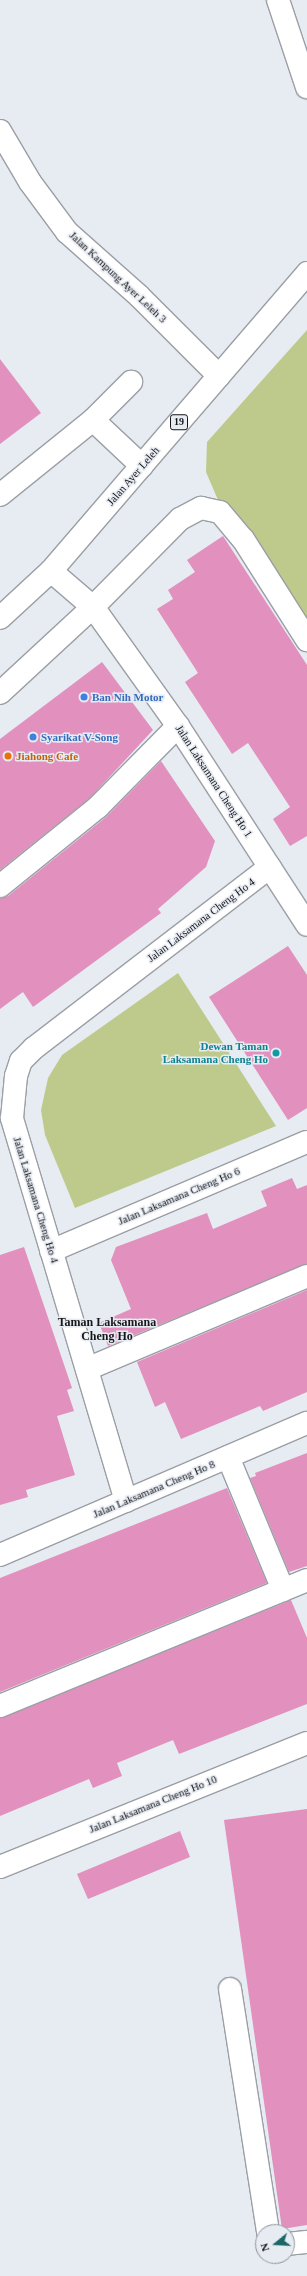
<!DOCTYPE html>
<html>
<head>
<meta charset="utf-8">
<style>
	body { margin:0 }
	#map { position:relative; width:307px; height:2276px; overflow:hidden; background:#e7ebf2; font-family:Georgia,serif }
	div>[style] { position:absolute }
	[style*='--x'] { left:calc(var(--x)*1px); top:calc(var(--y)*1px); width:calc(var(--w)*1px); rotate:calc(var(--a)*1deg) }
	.green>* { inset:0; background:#beca8c }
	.building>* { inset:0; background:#e290bd }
	.roads { filter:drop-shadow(1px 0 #9b9fa5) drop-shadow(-1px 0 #9b9fa5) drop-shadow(0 1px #9b9fa5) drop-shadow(0 -1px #9b9fa5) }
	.minor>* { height:22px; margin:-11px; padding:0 11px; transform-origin:11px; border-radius:11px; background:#fff }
	.major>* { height:22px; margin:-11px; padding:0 11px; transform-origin:11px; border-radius:11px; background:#fff }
	.dots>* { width:11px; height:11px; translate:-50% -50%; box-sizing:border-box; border:2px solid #e7ebf2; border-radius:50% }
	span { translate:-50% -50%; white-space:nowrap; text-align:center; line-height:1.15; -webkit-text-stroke:3px #e7ebf2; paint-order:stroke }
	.shield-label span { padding:1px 3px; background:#e7ebf2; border:1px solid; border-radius:3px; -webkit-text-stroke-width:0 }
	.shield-label { font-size:10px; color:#151619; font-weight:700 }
	.street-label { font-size:11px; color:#151619 }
	.shop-label { font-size:11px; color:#366cbe; font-weight:700 }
	.left { translate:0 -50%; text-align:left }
	.food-label { font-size:11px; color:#c56008; font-weight:700 }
	.culture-label { font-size:11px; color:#0d838f; font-weight:700 }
	.right { translate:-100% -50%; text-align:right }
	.neighbourhood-label { font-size:12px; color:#151619; font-weight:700 }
	.north { position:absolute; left:255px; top:2224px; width:40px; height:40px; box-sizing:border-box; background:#e7ebf2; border:1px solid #93969b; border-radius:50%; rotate:252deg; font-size:11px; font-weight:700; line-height:16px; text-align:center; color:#151619 }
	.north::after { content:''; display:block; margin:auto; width:14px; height:18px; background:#1a6765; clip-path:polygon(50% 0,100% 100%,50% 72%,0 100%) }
</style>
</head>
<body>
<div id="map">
	<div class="green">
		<div style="clip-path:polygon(307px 330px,307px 621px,257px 542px,218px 500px,206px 472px,207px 442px)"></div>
		<div style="clip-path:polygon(178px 973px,276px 1126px,75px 1208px,45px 1135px,41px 1110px,48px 1078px,62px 1055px)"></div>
	</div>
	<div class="building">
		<div style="clip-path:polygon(0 359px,41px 413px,0 444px)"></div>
		<div style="clip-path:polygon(223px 536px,307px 665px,307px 836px,290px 846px,273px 819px,290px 807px,248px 743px,232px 754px,185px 682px,198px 673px,157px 609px,173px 599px,168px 590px,195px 572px,187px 560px)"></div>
		<div style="clip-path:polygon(102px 662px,153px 730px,90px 798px,0 870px,0 739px)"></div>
		<div style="clip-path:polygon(161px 761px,215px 841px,206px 867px,158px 909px,161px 913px,33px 1007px,23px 992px,0 1009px,0 898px,8px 896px,106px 817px)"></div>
		<div style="clip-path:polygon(288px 946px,307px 975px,307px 1108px,288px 1120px,209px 997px)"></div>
		<div style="clip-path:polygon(292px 1178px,297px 1189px,307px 1185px,307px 1264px,108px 1346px,99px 1323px,131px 1309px,111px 1260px,116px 1247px,207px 1213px,213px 1229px,267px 1206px,261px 1191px)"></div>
		<div style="clip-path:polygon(24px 1247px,72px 1388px,67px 1390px,74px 1411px,57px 1416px,75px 1475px,26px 1490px,28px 1497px,0 1505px,0 1255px)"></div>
		<div style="clip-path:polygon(307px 1290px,307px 1392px,263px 1411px,260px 1406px,181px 1439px,165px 1402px,155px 1407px,137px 1362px)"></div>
		<div style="clip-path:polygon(307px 1453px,307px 1566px,289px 1572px,250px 1478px,256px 1476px,255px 1473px)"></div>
		<div style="clip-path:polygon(227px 1488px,267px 1583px,0 1692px,0 1578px)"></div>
		<div style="clip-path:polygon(291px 1600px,307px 1638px,307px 1704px,179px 1754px,173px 1740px,117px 1763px,122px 1776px,93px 1788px,89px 1779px,0 1816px,0 1718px)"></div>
		<div style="clip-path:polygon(307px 1809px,307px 2225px,282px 2229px,224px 1820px)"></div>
		<div style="clip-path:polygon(180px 1831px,190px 1857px,88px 1899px,77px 1874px)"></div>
	</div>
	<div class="roads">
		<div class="minor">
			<div style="--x:278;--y:0;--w:92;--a:71.6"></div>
			<div style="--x:0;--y:131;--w:59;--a:59.5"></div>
			<div style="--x:30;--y:182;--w:62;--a:53.5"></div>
			<div style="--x:67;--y:232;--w:96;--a:41.6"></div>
			<div style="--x:139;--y:296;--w:113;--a:45"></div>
			<div style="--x:93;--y:420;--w:54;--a:-45"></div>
			<div style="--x:0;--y:495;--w:119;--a:-38.9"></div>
			<div style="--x:93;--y:420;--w:67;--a:43.2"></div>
			<div style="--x:51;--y:571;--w:55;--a:40.6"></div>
			<div style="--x:93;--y:607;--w:146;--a:54.5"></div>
			<div style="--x:178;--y:726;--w:237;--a:57"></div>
			<div style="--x:0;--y:693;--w:127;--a:-42.8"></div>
			<div style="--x:93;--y:607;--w:124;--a:-45.3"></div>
			<div style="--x:180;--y:519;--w:24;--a:-28"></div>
			<div style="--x:201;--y:508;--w:19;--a:12"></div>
			<div style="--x:220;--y:512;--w:35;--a:50"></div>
			<div style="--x:243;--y:539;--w:120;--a:57.6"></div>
			<div style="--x:0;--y:886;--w:126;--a:-38.9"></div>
			<div style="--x:98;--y:807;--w:114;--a:-45.4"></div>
			<div style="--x:51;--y:1251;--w:278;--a:-23.1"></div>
			<div style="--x:87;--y:1369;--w:239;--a:-22.9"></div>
			<div style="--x:228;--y:1457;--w:144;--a:67.5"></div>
			<div style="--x:126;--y:1501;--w:400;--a:-106.6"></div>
			<div style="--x:12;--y:1118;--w:42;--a:-84.6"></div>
			<div style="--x:16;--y:1076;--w:16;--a:-72"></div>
			<div style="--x:21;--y:1061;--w:18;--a:-45"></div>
			<div style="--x:34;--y:1048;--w:297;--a:-37.5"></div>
			<div style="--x:0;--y:1555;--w:334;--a:-23.3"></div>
			<div style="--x:0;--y:1706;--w:332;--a:-22.3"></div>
			<div style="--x:0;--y:1867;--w:331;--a:-22"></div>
			<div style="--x:230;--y:1989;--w:246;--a:81.1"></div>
			<div style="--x:287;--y:2244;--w:20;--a:-6"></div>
		</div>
		<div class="major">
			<div style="--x:0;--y:618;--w:69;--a:-42.7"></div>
			<div style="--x:51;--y:571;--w:393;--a:-49.3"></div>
		</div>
	</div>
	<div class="dots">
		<div style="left:84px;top:697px;background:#3f7fe0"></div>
		<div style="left:33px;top:737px;background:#3f7fe0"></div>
		<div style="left:8px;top:756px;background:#e8710a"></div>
		<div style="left:276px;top:1053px;background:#0f9aa8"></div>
	</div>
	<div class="shield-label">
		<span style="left:179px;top:422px">19</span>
	</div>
	<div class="street-label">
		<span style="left:118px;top:277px;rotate:43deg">Jalan Kampung Ayer Leleh 3</span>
		<span style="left:133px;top:476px;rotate:-49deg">Jalan Ayer Leleh</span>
		<span style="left:214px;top:781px;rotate:57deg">Jalan Laksamana Cheng Ho 1</span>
		<span style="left:201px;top:920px;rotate:-37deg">Jalan Laksamana Cheng Ho 4</span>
		<span style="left:179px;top:1196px;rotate:-23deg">Jalan Laksamana Cheng Ho 6</span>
		<span style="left:36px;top:1200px;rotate:73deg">Jalan Laksamana Cheng Ho 4</span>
		<span style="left:154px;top:1489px;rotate:-23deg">Jalan Laksamana Cheng Ho 8</span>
		<span style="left:153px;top:1804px;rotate:-22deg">Jalan Laksamana Cheng Ho 10</span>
	</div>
	<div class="shop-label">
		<span class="left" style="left:92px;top:697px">Ban Nih Motor</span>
		<span class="left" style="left:41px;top:737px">Syarikat V-Song</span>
	</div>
	<div class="food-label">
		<span class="left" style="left:16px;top:756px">Jiahong Cafe</span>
	</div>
	<div class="culture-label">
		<span class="right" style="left:268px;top:1053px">Dewan Taman<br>Laksamana Cheng Ho</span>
	</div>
	<div class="neighbourhood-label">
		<span style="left:107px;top:1330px">Taman Laksamana<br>Cheng Ho</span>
	</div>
	<div class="north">N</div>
</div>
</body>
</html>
